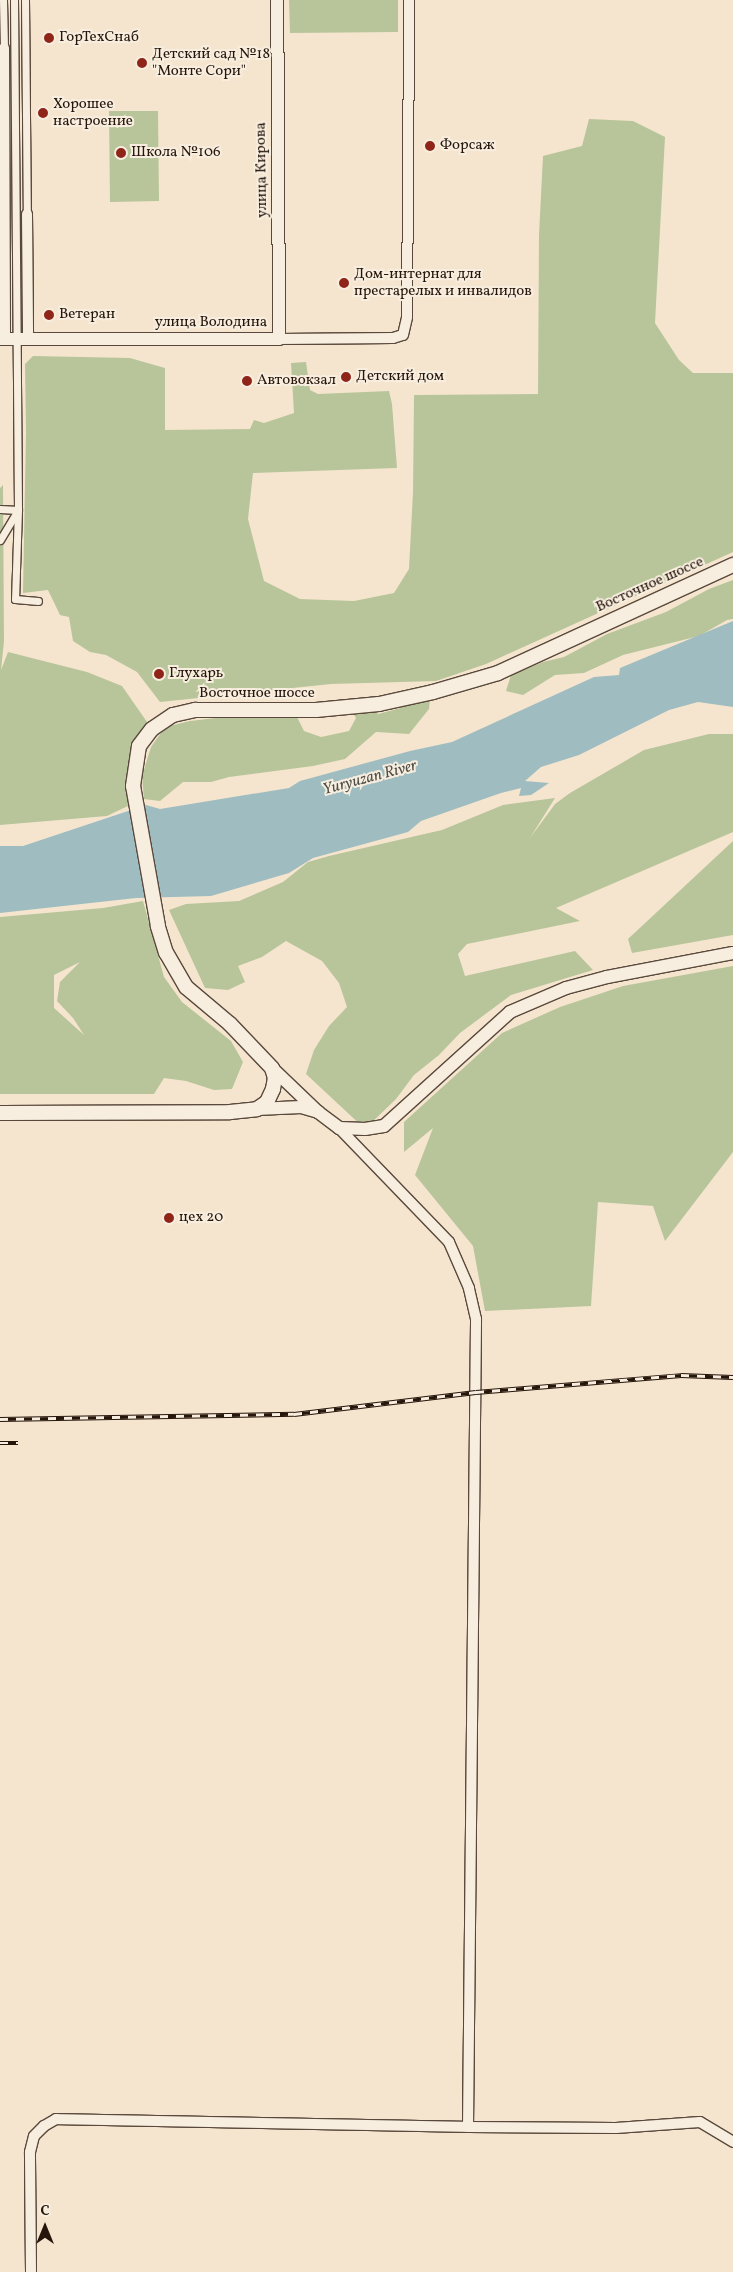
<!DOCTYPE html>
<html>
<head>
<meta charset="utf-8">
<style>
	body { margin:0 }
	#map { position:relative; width:733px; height:2272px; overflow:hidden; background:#f5e5ce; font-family:Vollkorn,serif }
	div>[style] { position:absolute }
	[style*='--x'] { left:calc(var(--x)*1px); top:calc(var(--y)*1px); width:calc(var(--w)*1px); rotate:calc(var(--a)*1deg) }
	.green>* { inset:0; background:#b8c59b }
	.water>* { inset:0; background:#9fbdc1 }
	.roads { filter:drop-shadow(1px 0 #59493c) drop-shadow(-1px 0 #59493c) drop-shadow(0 1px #59493c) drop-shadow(0 -1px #59493c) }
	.pedestrian>* { height:7px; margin:-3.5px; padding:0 3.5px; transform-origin:3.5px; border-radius:3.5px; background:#f8eedf }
	.minor>* { height:10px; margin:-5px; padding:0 5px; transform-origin:5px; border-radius:5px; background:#f8eedf }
	.tertiary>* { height:12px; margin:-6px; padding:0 6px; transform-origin:6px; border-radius:6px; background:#f8eedf }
	.secondary>* { height:14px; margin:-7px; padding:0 7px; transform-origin:7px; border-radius:7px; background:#f8eedf }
	.rail>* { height:4.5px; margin-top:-2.25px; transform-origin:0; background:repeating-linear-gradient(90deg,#f8eedf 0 8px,#25150b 0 16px); box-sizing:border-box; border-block:1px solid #25150b }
	.dots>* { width:14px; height:14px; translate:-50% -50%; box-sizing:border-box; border:2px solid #f8eedf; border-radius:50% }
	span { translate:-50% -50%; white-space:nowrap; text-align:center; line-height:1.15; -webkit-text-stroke:4px #f8eedf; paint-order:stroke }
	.poi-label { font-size:15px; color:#25150b }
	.left { translate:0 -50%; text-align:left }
	.street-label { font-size:15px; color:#25150b }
	.water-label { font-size:16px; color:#50504b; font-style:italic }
	.north { position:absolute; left:20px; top:2202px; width:50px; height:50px; -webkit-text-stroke:4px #f8eedf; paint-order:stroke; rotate:0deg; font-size:14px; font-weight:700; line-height:20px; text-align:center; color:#25150b }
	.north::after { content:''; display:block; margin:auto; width:18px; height:22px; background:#25150b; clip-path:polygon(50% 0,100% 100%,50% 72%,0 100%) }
</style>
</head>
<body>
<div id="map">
	<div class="green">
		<div style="clip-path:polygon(289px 0,398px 0,398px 32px,290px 33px)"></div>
		<div style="clip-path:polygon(109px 111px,158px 111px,159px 201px,110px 202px)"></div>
		<div style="clip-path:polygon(589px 119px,633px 121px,665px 137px,655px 323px,679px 360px,693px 373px,733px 373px,733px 552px,486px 664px,436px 681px,331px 684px,160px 702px,137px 672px,106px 655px,90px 652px,73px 641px,69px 617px,60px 615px,48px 590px,23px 593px,26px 432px,25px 364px,33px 356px,130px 358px,165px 368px,165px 430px,250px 429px,254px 420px,264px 423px,294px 413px,291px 363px,306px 362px,310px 390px,318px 394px,389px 391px,392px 404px,397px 468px,253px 473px,248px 519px,264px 581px,300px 599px,354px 601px,394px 593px,409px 569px,413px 492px,414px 395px,538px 394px,539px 235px,543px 156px,582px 146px)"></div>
		<div style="clip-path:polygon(3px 485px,4px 641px,1px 670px,8px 652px,87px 672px,122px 686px,147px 722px,140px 736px,132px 804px,107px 816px,0 825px,0 488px)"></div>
		<div style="clip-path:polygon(733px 580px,733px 619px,727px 620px,699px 636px,623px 655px,584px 673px,555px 675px,523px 695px,506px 691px,511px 675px,543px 662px,564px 657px,607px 634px,666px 612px,709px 589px)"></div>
		<div style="clip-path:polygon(430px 699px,429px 709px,409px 734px,376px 732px,345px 759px,313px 766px,229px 777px,211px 782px,183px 782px,160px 801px,144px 799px,142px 776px,151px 747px,165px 727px,190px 721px,293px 709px,304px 731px,321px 737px,349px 731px,356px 718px,350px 708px,366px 705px,378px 714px,401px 708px,404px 702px)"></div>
		<div style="clip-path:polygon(709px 734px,733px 734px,733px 832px,556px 908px,580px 921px,467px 944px,458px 954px,465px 976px,575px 951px,593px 970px,511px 995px,460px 1033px,439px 1055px,414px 1075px,396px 1099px,365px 1129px,306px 1074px,314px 1050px,329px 1026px,347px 1007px,339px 983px,322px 961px,286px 941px,262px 957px,238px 966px,245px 982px,228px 990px,205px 988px,169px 910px,186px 904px,239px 901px,283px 882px,308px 862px,329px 856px,442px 830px,503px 805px,555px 798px,530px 838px,555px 804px,570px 793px,644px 750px)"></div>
		<div style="clip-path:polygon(733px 841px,733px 935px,632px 953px,628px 939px)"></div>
		<div style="clip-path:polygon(evenodd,143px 901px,164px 977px,182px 1002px,231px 1041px,243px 1062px,232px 1089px,214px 1090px,186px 1081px,164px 1078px,154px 1094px,0 1094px,0 917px,103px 908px,143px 901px,80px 962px,60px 982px,57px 1001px,73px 1018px,84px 1035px,54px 1008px,54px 975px,80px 962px)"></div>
		<div style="clip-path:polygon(733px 966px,733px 1152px,665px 1241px,653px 1206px,598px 1202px,591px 1306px,485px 1311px,473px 1246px,415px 1175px,433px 1128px,404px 1152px,404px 1122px,502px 1033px,560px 1007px,623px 986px)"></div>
	</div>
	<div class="water">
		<div style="clip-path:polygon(733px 621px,733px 707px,698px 702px,669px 710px,579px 755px,541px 767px,525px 781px,549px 783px,531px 795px,519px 796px,521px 788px,501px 793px,421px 821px,408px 832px,313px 858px,289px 873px,211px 896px,136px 898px,0 913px,0 846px,23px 846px,146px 805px,160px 809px,289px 788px,300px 781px,410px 751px,452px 742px,594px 677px,619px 675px,620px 668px)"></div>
	</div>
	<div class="roads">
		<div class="pedestrian">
			<div style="--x:3;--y:0;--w:48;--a:88.8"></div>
			<div style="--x:14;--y:0;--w:510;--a:89.55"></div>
			<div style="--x:18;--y:510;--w:89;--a:91.9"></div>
			<div style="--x:15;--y:599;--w:23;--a:5"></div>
			<div style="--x:25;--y:0;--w:214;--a:89.5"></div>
			<div style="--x:0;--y:509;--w:18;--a:3"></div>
			<div style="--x:18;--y:510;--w:35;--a:121"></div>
		</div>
		<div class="minor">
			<div style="--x:4;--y:48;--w:291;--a:89.8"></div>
			<div style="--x:27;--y:214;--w:125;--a:89.5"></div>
			<div style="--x:279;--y:339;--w:114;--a:-0.5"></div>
			<div style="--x:393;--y:338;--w:10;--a:-17"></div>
			<div style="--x:403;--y:335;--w:18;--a:-77"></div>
			<div style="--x:407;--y:317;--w:317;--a:-89.6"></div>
			<div style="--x:468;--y:2127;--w:148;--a:0.4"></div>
			<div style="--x:616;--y:2128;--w:84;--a:-4.1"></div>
			<div style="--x:700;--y:2122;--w:39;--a:31"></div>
			<div style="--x:31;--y:2272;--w:120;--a:-90.5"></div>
			<div style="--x:30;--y:2152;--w:16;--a:-76"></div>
			<div style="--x:34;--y:2136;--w:14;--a:-45"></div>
			<div style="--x:44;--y:2126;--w:14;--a:-30"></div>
			<div style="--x:56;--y:2119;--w:412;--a:1.1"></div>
			<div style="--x:468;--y:2127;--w:808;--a:-89.43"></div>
			<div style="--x:476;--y:1319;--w:32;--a:-103"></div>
			<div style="--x:469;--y:1288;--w:50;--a:-113.5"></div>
			<div style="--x:449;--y:1242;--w:158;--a:-134"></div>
		</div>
		<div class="tertiary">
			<div style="--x:0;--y:339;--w:279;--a:0"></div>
			<div style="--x:279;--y:339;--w:339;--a:-90.3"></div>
			<div style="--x:272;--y:1068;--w:64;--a:43.7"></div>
			<div style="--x:257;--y:1109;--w:44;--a:-2.6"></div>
			<div style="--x:301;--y:1107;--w:18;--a:16"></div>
			<div style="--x:318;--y:1112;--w:26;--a:37"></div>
			<div style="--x:339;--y:1128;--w:26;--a:2"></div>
			<div style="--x:365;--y:1129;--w:19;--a:-9"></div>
			<div style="--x:384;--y:1126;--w:170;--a:-42.1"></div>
			<div style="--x:510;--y:1012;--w:61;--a:-23.2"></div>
			<div style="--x:566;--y:988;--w:42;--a:-15"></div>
			<div style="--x:607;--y:977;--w:128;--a:-10.8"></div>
		</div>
		<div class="secondary">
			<div style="--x:0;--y:1113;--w:230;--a:-0.2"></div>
			<div style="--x:230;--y:1112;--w:27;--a:-6"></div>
			<div style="--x:257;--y:1109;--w:12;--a:-35"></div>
			<div style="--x:267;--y:1102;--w:14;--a:-65"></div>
			<div style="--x:273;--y:1089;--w:11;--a:-80"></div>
			<div style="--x:275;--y:1078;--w:10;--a:-107"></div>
			<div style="--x:272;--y:1068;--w:61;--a:-133.7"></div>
			<div style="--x:230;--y:1024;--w:57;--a:-139.9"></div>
			<div style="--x:186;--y:987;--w:39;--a:-120"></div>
			<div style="--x:166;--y:953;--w:28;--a:-107"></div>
			<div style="--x:158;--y:926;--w:142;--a:-100.1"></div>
			<div style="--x:133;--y:786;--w:40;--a:-81.5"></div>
			<div style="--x:139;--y:746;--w:21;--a:-53"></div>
			<div style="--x:152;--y:729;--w:25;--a:-34"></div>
			<div style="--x:173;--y:715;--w:23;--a:-13"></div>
			<div style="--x:195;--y:710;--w:121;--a:0"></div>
			<div style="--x:316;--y:710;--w:63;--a:-5.4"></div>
			<div style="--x:379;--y:704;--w:55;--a:-12.5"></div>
			<div style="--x:433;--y:692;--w:68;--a:-16.3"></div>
			<div style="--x:498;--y:673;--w:259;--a:-24.7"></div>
		</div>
	</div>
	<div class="rail">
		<div style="--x:0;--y:1419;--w:294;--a:-1"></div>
		<div style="--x:294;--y:1414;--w:183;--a:-6.9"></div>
		<div style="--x:476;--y:1392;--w:206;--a:-4.7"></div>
		<div style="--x:681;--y:1375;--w:52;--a:2.2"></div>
		<div style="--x:0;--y:1443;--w:18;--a:0"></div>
	</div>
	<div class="dots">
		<div style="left:49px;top:38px;background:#8f2418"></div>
		<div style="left:142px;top:63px;background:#8f2418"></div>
		<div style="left:43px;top:113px;background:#8f2418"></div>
		<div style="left:430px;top:146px;background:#8f2418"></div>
		<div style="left:121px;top:153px;background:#8f2418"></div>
		<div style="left:344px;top:283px;background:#8f2418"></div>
		<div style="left:49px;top:315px;background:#8f2418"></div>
		<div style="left:346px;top:377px;background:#8f2418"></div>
		<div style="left:247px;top:381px;background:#8f2418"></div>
		<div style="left:159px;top:674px;background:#8f2418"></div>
		<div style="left:169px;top:1218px;background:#8f2418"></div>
	</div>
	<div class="poi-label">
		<span class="left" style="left:59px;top:38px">ГорТехСнаб</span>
		<span class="left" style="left:152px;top:63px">Детский сад №18<br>"Монте Сори"</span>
		<span class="left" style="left:53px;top:113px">Хорошее<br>настроение</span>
		<span class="left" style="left:440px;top:146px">Форсаж</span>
		<span class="left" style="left:131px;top:153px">Школа №106</span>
		<span class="left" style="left:354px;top:283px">Дом-интернат для<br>престарелых и инвалидов</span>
		<span class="left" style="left:59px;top:315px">Ветеран</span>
		<span class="left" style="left:356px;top:377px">Детский дом</span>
		<span class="left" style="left:257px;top:381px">Автовокзал</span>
		<span class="left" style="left:169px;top:674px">Глухарь</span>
		<span class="left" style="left:179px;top:1218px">цех 20</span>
	</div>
	<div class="street-label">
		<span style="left:262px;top:170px;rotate:-91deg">улица Кирова</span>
		<span style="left:211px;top:323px">улица Володина</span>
		<span style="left:650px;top:585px;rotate:-24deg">Восточное шоссе</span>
		<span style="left:257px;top:694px">Восточное шоссе</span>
	</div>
	<div class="water-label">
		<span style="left:370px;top:778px;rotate:-15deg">Yuryuzan River</span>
	</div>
	<div class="north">С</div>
</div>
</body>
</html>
